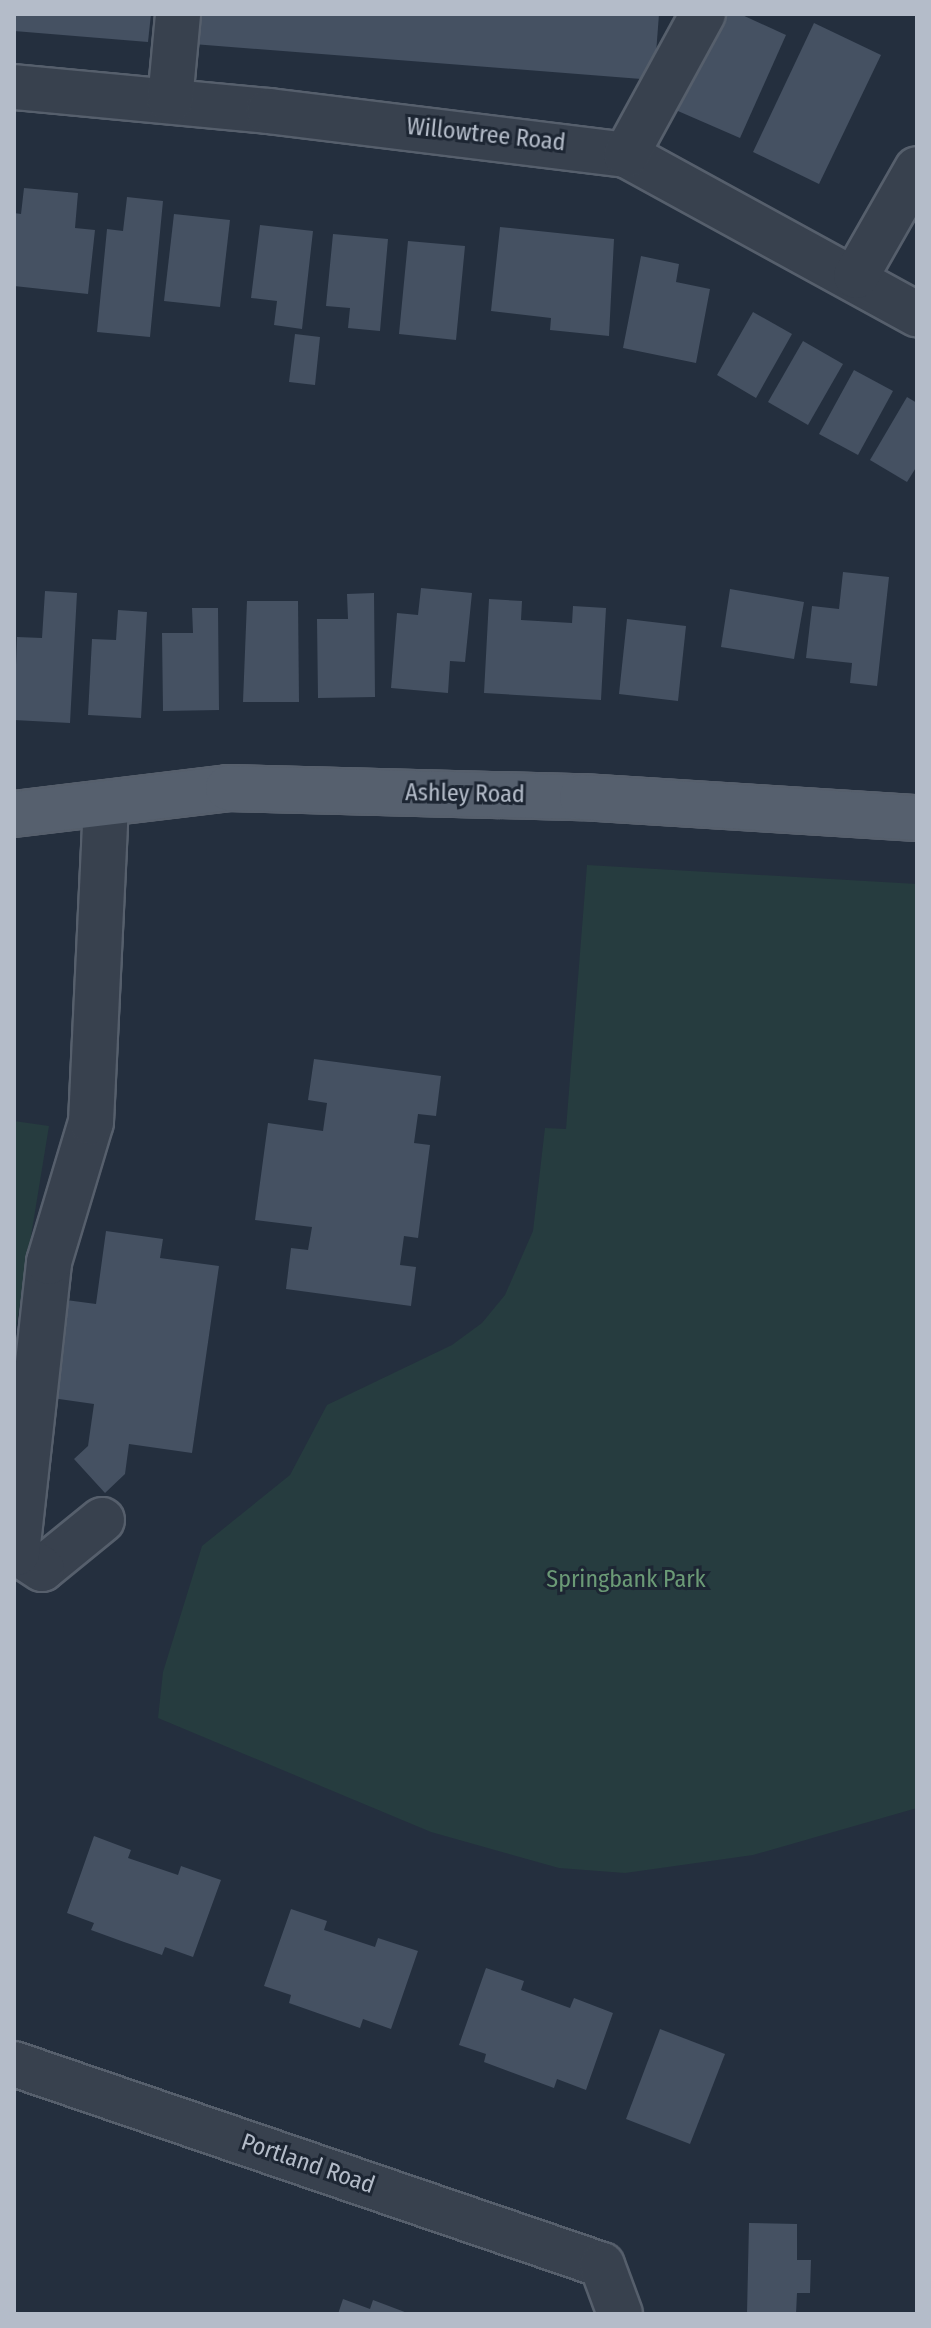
<!DOCTYPE html>
<html>
<head>
<meta charset="utf-8">
<style>
	body { margin:0 }
	#map { position:relative; width:931px; height:2328px; overflow:hidden; background:#242f3e; font-family:"Fira Sans Condensed",sans-serif }
	div>[style] { position:absolute }
	[style*='--x'] { left:calc(var(--x)*1px); top:calc(var(--y)*1px); width:calc(var(--w)*1px); rotate:calc(var(--a)*1deg) }
	.green>* { inset:0; background:#263c3f }
	.building>* { inset:0; background:#455162 }
	.roads { filter:drop-shadow(2px 0 #565f6c) drop-shadow(-2px 0 #565f6c) drop-shadow(0 2px #565f6c) drop-shadow(0 -2px #565f6c) }
	.minor>* { height:44px; margin:-22px; padding:0 22px; transform-origin:22px; border-radius:22px; background:#38414e }
	.major>* { height:44px; margin:-22px; padding:0 22px; transform-origin:22px; border-radius:22px; background:#56606e }
	span { translate:-50% -50%; white-space:nowrap; text-align:center; line-height:1.15; -webkit-text-stroke:6px #1d2633; paint-order:stroke }
	.street-label { font-size:24px; color:#b4bcc9 }
	.park-label { font-size:24px; color:#6b9a76 }
	.frame { position:absolute; inset:0; border:16px solid #b4bcc9; pointer-events:none }
</style>
</head>
<body>
<div id="map">
	<div class="green">
		<div style="clip-path:polygon(587px 865px,917px 884px,917px 1808px,753px 1855px,625px 1873px,559px 1868px,431px 1832px,158px 1718px,163px 1672px,202px 1546px,290px 1475px,327px 1405px,452px 1345px,482px 1323px,505px 1295px,533px 1231px,545px 1128px,566px 1129px)"></div>
		<div style="clip-path:polygon(14px 1121px,49px 1126px,14px 1340px)"></div>
	</div>
	<div class="building">
		<div style="clip-path:polygon(14px 14px,151px 14px,148px 42px,14px 31px)"></div>
		<div style="clip-path:polygon(187px 14px,659px 14px,654px 80px,193px 44px)"></div>
		<div style="clip-path:polygon(713px 14px,740px 14px,786px 35px,740px 138px,671px 108px)"></div>
		<div style="clip-path:polygon(814px 23px,881px 55px,819px 184px,753px 152px)"></div>
		<div style="clip-path:polygon(24px 188px,78px 193px,75px 228px,95px 230px,88px 294px,14px 286px,14px 213px,21px 214px)"></div>
		<div style="clip-path:polygon(127px 197px,163px 201px,150px 337px,97px 332px,107px 229px,123px 231px)"></div>
		<div style="clip-path:polygon(174px 214px,230px 220px,220px 307px,164px 301px)"></div>
		<div style="clip-path:polygon(260px 225px,313px 231px,302px 329px,274px 325px,277px 301px,251px 298px)"></div>
		<div style="clip-path:polygon(500px 227px,614px 239px,609px 336px,550px 330px,551px 318px,491px 311px)"></div>
		<div style="clip-path:polygon(333px 234px,388px 239px,380px 331px,348px 328px,350px 308px,326px 306px)"></div>
		<div style="clip-path:polygon(408px 241px,465px 246px,456px 340px,399px 334px)"></div>
		<div style="clip-path:polygon(641px 256px,679px 264px,676px 282px,710px 289px,696px 363px,623px 348px)"></div>
		<div style="clip-path:polygon(753px 312px,792px 334px,756px 398px,717px 375px)"></div>
		<div style="clip-path:polygon(295px 334px,320px 337px,315px 385px,289px 382px)"></div>
		<div style="clip-path:polygon(803px 341px,843px 364px,808px 425px,768px 402px)"></div>
		<div style="clip-path:polygon(854px 370px,893px 391px,858px 455px,819px 434px)"></div>
		<div style="clip-path:polygon(907px 397px,917px 403px,917px 466px,907px 482px,870px 460px)"></div>
		<div style="clip-path:polygon(843px 572px,889px 577px,877px 686px,850px 683px,852px 663px,806px 658px,812px 606px,839px 609px)"></div>
		<div style="clip-path:polygon(421px 588px,472px 593px,465px 662px,450px 661px,448px 693px,391px 688px,397px 613px,418px 615px)"></div>
		<div style="clip-path:polygon(730px 589px,804px 602px,794px 659px,721px 647px)"></div>
		<div style="clip-path:polygon(45px 591px,77px 593px,70px 723px,14px 720px,17px 637px,42px 638px)"></div>
		<div style="clip-path:polygon(374px 593px,375px 697px,318px 698px,317px 619px,348px 619px,347px 594px)"></div>
		<div style="clip-path:polygon(489px 599px,522px 601px,521px 620px,572px 623px,573px 606px,606px 608px,601px 700px,484px 693px)"></div>
		<div style="clip-path:polygon(247px 601px,298px 601px,299px 702px,243px 702px)"></div>
		<div style="clip-path:polygon(192px 608px,218px 608px,219px 710px,163px 711px,162px 633px,193px 633px)"></div>
		<div style="clip-path:polygon(118px 610px,147px 612px,141px 718px,88px 715px,92px 639px,116px 640px)"></div>
		<div style="clip-path:polygon(627px 619px,686px 626px,678px 701px,619px 694px)"></div>
		<div style="clip-path:polygon(314px 1059px,441px 1076px,436px 1116px,418px 1114px,414px 1143px,430px 1145px,418px 1238px,404px 1236px,400px 1265px,416px 1267px,411px 1306px,286px 1289px,291px 1248px,308px 1250px,312px 1227px,255px 1220px,268px 1123px,323px 1131px,327px 1103px,308px 1100px)"></div>
		<div style="clip-path:polygon(106px 1231px,163px 1239px,160px 1258px,219px 1266px,192px 1453px,129px 1444px,125px 1474px,105px 1493px,74px 1459px,88px 1446px,94px 1404px,52px 1398px,66px 1300px,96px 1304px)"></div>
		<div style="clip-path:polygon(94px 1836px,131px 1850px,128px 1858px,178px 1875px,181px 1866px,221px 1880px,193px 1957px,165px 1947px,162px 1955px,124px 1942px,91px 1930px,94px 1923px,67px 1913px)"></div>
		<div style="clip-path:polygon(291px 1909px,327px 1921px,324px 1930px,375px 1947px,378px 1938px,418px 1951px,391px 2029px,363px 2019px,360px 2028px,289px 2003px,291px 1995px,264px 1986px)"></div>
		<div style="clip-path:polygon(486px 1968px,524px 1981px,521px 1990px,570px 2008px,574px 1998px,613px 2013px,586px 2090px,557px 2079px,554px 2088px,484px 2062px,486px 2054px,459px 2045px)"></div>
		<div style="clip-path:polygon(660px 2029px,725px 2054px,690px 2144px,626px 2119px)"></div>
		<div style="clip-path:polygon(749px 2223px,797px 2224px,797px 2260px,811px 2260px,810px 2293px,797px 2293px,796px 2314px,747px 2314px)"></div>
		<div style="clip-path:polygon(343px 2299px,370px 2309px,373px 2300px,410px 2314px,338px 2314px)"></div>
	</div>
	<div class="roads">
		<div class="minor">
			<div style="--x:14;--y:87;--w:256;--a:5.4"></div>
			<div style="--x:269;--y:111;--w:360;--a:7"></div>
			<div style="--x:626;--y:155;--w:332;--a:28.7"></div>
			<div style="--x:170;--y:101;--w:87;--a:-84.7"></div>
			<div style="--x:626;--y:155;--w:161;--a:-61.4"></div>
			<div style="--x:856;--y:276;--w:123;--a:-60.3"></div>
			<div style="--x:102;--y:1520;--w:77;--a:140.8"></div>
			<div style="--x:42;--y:1569;--w:30;--a:-147"></div>
			<div style="--x:17;--y:1553;--w:293;--a:-83.7"></div>
			<div style="--x:49;--y:1262;--w:146;--a:-73.3"></div>
			<div style="--x:91;--y:1122;--w:317;--a:-87.3"></div>
			<div style="--x:14;--y:2064;--w:621;--a:18.87"></div>
			<div style="--x:602;--y:2265;--w:52;--a:69.8"></div>
		</div>
		<div class="major">
			<div style="--x:14;--y:814;--w:216;--a:-6.9"></div>
			<div style="--x:228;--y:788;--w:354;--a:1.5"></div>
			<div style="--x:582;--y:797;--w:336;--a:3.6"></div>
		</div>
	</div>
	<div class="street-label">
		<span style="left:486px;top:135px;rotate:6deg">Willowtree Road</span>
		<span style="left:465px;top:794px;rotate:1deg">Ashley Road</span>
		<span style="left:308px;top:2164px;rotate:19deg">Portland Road</span>
	</div>
	<div class="park-label">
		<span style="left:626px;top:1580px">Springbank Park</span>
	</div>
	<div class="frame"></div>
</div>
</body>
</html>
